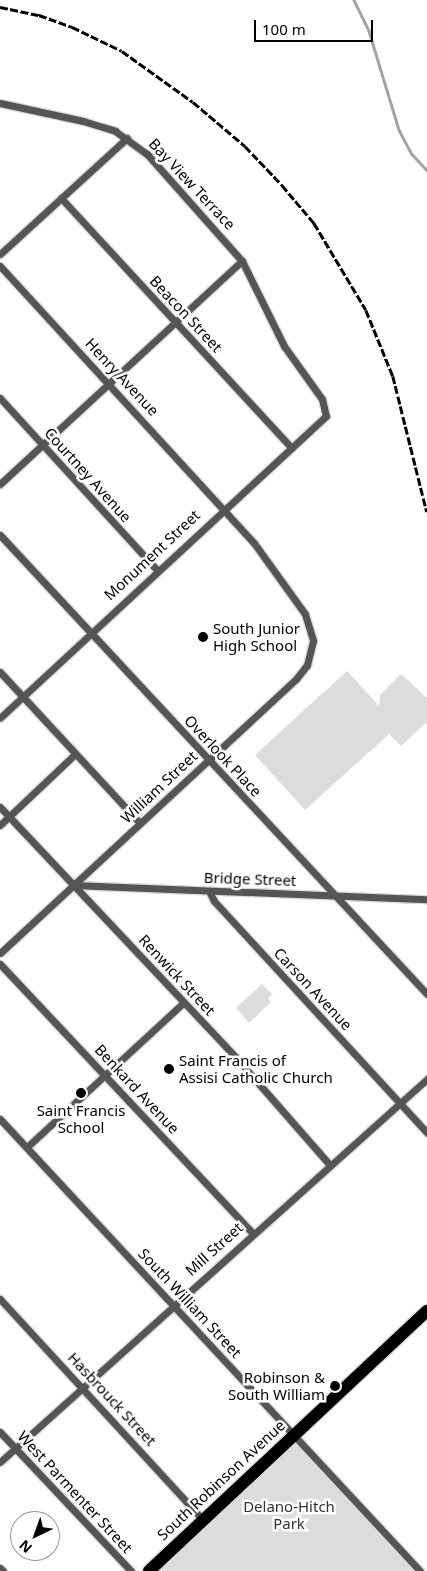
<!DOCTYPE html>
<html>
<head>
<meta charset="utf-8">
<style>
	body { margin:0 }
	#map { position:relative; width:427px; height:1571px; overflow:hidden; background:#fff; font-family:"Noto Sans",sans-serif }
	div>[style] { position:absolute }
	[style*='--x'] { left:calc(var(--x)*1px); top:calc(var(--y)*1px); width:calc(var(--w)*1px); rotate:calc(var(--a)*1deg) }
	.green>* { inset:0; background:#dcdcdc }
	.stream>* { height:2.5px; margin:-1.25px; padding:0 1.25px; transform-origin:1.25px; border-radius:1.25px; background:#a3a3a3 }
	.roads { filter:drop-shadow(1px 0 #dbdbdb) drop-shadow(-1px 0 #dbdbdb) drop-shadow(0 1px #dbdbdb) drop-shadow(0 -1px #dbdbdb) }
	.street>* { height:7px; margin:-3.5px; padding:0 3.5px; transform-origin:3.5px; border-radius:3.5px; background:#555 }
	.highway>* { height:12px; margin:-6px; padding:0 6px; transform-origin:6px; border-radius:6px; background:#000 }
	.rail>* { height:2.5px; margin-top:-1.25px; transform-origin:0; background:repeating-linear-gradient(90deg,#000 0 8px,transparent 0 10.5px) }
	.dots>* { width:14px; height:14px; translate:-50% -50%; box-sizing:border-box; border:2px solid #fff; border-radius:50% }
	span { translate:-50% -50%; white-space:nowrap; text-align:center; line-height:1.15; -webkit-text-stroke:5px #fff; paint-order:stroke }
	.street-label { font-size:15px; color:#000 }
	.poi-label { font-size:15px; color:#000 }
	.left { translate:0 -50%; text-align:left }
	.right { translate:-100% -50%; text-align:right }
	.park-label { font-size:15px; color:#333 }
	.north { position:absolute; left:10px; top:1511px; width:50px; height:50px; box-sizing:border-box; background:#fff; border:1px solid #999; border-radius:50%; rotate:222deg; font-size:14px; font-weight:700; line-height:20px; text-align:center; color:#000 }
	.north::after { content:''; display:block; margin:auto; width:18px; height:22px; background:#000; clip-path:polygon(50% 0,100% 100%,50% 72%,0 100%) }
	.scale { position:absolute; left:254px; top:20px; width:119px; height:22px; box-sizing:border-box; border:2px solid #000; border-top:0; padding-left:6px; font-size:15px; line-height:18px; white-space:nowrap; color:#000; -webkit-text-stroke:4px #fff; paint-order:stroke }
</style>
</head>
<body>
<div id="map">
	<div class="green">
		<div style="clip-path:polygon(347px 671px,379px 706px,380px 695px,401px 674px,427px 698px,427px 722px,401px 746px,389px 734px,305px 810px,255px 755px)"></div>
		<div style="clip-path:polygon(262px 984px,272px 994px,268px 999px,271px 1002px,249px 1023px,236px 1008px)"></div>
		<div style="clip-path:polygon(292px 1435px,419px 1571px,148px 1571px)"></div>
	</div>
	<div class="stream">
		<div style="--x:354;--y:0;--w:34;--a:64"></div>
		<div style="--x:369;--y:31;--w:103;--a:73.1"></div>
		<div style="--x:399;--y:130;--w:27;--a:62"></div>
		<div style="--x:412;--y:154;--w:22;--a:47"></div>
	</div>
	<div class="roads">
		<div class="street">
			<div style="--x:0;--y:103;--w:85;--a:12.2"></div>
			<div style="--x:83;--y:121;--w:34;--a:17"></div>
			<div style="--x:115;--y:131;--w:39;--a:36"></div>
			<div style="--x:147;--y:154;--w:143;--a:48.4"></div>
			<div style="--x:242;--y:261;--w:95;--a:63.7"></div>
			<div style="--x:284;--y:346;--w:65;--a:54.4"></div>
			<div style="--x:322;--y:399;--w:17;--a:77"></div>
			<div style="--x:326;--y:416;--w:444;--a:137.2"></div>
			<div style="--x:61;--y:198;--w:340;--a:47.3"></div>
			<div style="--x:0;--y:254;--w:172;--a:-42.4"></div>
			<div style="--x:0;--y:266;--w:376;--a:47.5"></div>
			<div style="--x:254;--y:543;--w:87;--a:54.3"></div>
			<div style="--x:305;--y:614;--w:28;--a:73"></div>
			<div style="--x:313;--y:641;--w:25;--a:104"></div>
			<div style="--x:307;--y:665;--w:18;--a:128"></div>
			<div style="--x:296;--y:679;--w:403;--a:137.2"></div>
			<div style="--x:0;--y:398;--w:233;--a:47.6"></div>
			<div style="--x:0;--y:484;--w:329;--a:-42.7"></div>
			<div style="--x:0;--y:535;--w:627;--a:47.07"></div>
			<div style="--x:0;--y:672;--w:206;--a:47.2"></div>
			<div style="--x:0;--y:807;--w:347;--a:46.7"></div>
			<div style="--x:238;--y:1060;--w:140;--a:48.8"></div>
			<div style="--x:0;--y:825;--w:103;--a:-43.4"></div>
			<div style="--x:73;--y:885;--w:354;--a:2.3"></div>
			<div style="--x:209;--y:891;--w:11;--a:63"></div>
			<div style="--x:214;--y:901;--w:315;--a:47.4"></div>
			<div style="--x:0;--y:964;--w:369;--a:46.8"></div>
			<div style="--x:0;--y:1119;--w:617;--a:47.1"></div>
			<div style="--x:27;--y:1147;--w:212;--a:-42.7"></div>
			<div style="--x:0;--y:1299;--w:299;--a:47.4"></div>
			<div style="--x:0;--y:1432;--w:191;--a:46.7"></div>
			<div style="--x:0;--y:1462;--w:574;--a:-41.89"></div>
			<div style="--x:0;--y:1568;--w:4;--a:45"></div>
		</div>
		<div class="highway">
			<div style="--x:149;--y:1571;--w:381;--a:-43.1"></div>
		</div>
	</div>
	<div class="rail">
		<div style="--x:0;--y:7;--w:40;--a:12"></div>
		<div style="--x:39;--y:15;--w:35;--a:20"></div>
		<div style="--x:72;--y:27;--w:55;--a:25.6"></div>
		<div style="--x:122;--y:51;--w:87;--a:35.7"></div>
		<div style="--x:193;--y:102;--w:68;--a:40.2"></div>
		<div style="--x:245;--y:146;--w:54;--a:46.5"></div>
		<div style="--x:282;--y:185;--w:50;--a:49.9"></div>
		<div style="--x:314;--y:223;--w:101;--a:59.1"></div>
		<div style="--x:366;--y:310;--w:71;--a:67.8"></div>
		<div style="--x:393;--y:376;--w:140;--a:76"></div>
	</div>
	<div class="dots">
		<div style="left:203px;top:637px;background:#000"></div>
		<div style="left:169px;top:1069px;background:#000"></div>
		<div style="left:81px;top:1093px;background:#000"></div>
		<div style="left:335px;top:1386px;background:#000"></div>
	</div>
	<div class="street-label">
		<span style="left:192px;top:184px;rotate:47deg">Bay View Terrace</span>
		<span style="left:186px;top:314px;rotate:47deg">Beacon Street</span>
		<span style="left:122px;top:377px;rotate:47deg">Henry Avenue</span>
		<span style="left:88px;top:475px;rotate:48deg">Courtney Avenue</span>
		<span style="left:152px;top:555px;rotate:-43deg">Monument Street</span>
		<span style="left:223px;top:756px;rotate:47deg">Overlook Place</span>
		<span style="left:159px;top:787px;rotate:-43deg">William Street</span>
		<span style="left:250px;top:879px;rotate:2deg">Bridge Street</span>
		<span style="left:177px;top:975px;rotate:47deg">Renwick Street</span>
		<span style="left:313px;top:989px;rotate:47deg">Carson Avenue</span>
		<span style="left:137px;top:1089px;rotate:47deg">Benkard Avenue</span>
		<span style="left:214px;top:1249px;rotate:-42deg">Mill Street</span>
		<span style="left:190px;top:1303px;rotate:47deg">South William Street</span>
		<span style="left:112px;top:1399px;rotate:47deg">Hasbrouck Street</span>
		<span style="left:221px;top:1480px;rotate:-43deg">South Robinson Avenue</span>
		<span style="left:75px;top:1492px;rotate:47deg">West Parmenter Street</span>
	</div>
	<div class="poi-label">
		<span class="left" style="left:213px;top:637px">South Junior<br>High School</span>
		<span class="left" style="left:179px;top:1069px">Saint Francis of<br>Assisi Catholic Church</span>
		<span style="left:81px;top:1119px">Saint Francis<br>School</span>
		<span class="right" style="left:325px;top:1386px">Robinson &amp;<br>South William</span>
	</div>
	<div class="park-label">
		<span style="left:289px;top:1515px">Delano-Hitch<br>Park</span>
	</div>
	<div class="north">N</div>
	<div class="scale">100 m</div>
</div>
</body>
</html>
